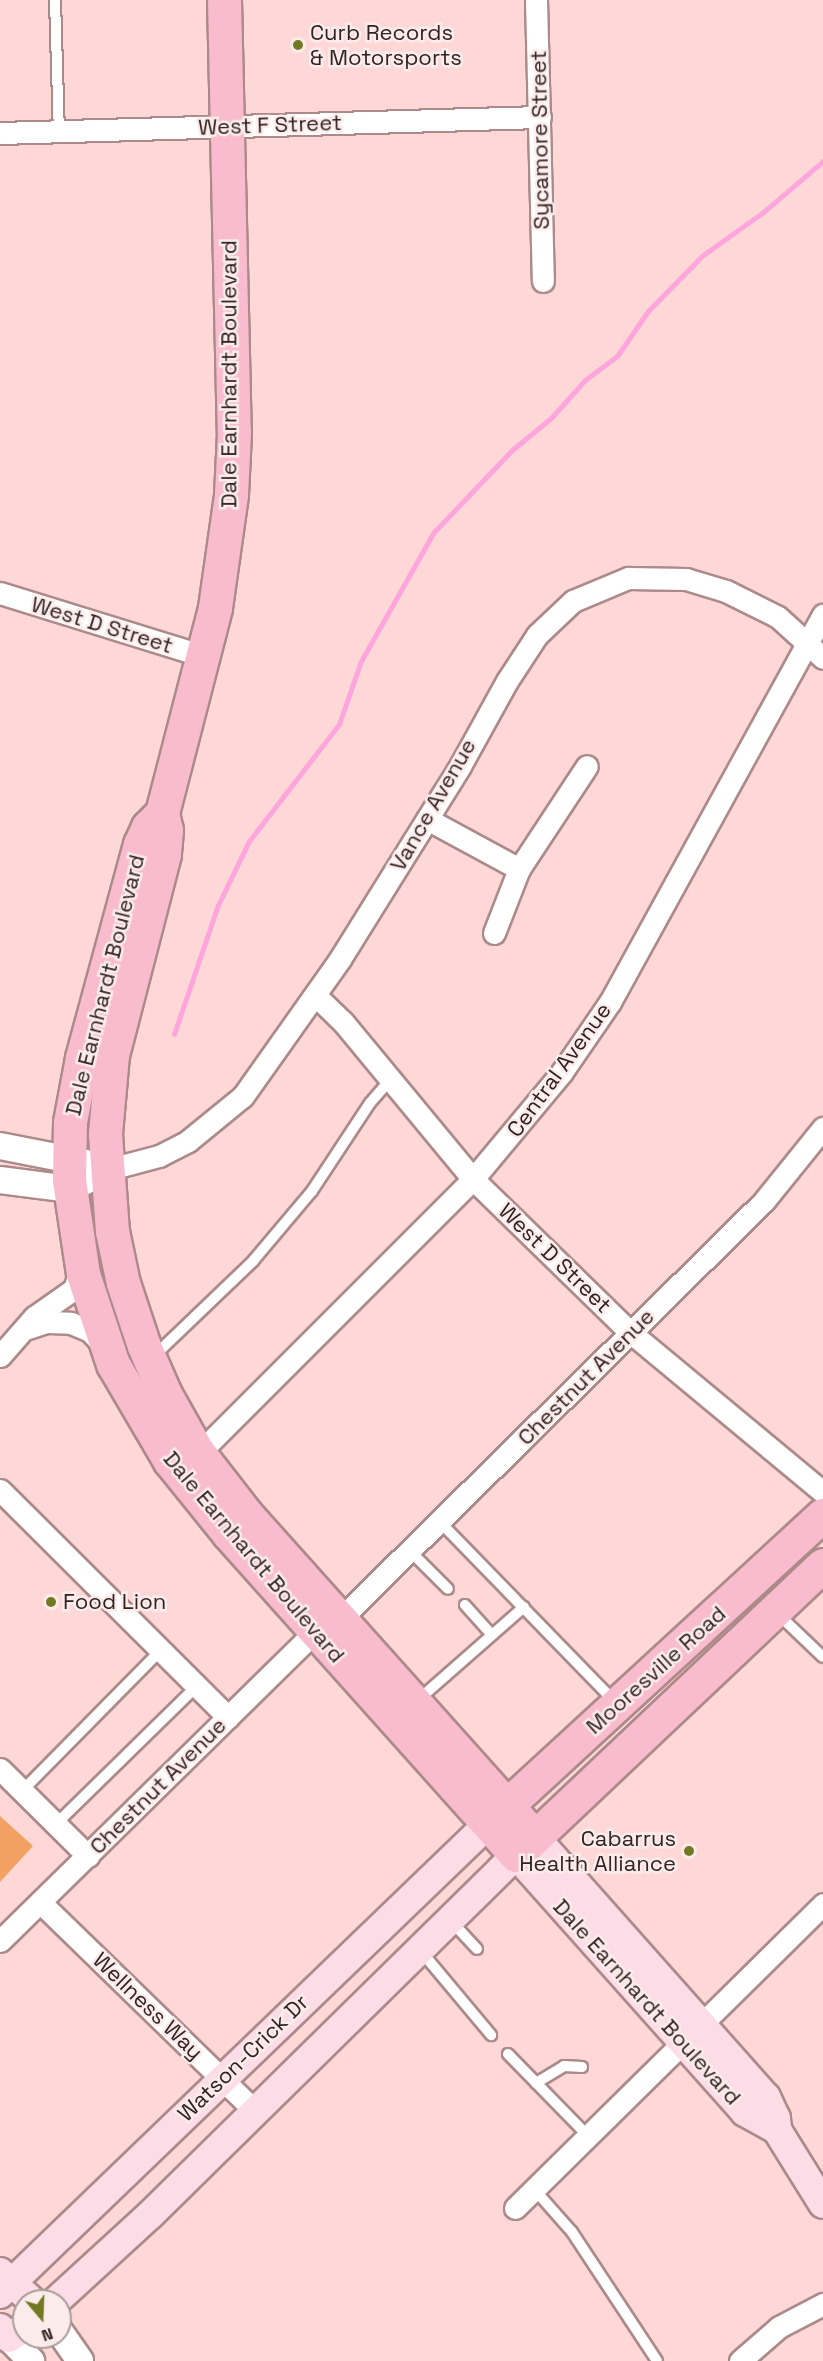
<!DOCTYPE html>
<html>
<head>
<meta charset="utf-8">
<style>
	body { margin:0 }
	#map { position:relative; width:823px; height:2361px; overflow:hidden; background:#fed8d7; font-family:"Space Grotesk",sans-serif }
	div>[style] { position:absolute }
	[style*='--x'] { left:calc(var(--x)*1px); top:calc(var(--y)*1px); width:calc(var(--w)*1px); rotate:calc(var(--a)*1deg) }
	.green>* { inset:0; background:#f3a162 }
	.stream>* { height:5px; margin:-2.5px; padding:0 2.5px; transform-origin:2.5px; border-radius:2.5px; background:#ffa5dd }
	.roads { filter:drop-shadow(2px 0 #ad8a8a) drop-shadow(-2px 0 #ad8a8a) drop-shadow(0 2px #ad8a8a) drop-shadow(0 -2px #ad8a8a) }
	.service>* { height:10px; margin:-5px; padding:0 5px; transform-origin:5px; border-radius:5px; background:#fff }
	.minor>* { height:21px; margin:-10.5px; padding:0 10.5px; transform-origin:10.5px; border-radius:10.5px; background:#fff }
	.tertiary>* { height:26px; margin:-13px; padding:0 13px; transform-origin:13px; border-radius:13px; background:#fff }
	.secondary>* { height:28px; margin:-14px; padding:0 14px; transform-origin:14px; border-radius:14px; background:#fcdde7 }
	.primary>* { height:33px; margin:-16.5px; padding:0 16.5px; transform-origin:16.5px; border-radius:16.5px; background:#f8bcce }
	.dots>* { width:16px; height:16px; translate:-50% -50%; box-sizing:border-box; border:3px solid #fbeceb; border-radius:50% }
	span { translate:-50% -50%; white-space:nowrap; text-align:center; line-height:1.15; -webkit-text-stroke:5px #fbeceb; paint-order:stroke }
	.poi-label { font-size:22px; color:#312323 }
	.left { translate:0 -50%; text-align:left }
	.right { translate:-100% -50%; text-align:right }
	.street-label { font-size:22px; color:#312323 }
	.north { position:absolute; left:12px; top:2289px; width:60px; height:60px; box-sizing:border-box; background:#fbeceb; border:2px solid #aa9c9b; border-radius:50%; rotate:161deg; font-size:16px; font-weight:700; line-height:24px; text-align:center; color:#312323 }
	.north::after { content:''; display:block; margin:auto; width:21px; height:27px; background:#737922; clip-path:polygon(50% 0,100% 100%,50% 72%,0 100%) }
</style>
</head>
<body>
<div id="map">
	<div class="green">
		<div style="clip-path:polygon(0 1816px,33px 1846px,0 1882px)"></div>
	</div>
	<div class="stream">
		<div style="--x:174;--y:1034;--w:136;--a:-71.2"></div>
		<div style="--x:218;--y:905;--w:71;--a:-64.2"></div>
		<div style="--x:249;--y:841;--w:148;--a:-52.4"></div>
		<div style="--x:339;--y:724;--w:67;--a:-70.8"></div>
		<div style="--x:361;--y:661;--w:147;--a:-60.6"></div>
		<div style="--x:433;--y:533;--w:115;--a:-46.4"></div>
		<div style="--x:512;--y:450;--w:50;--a:-39.4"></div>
		<div style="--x:551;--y:418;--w:51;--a:-48.2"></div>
		<div style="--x:585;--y:380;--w:40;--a:-37"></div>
		<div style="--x:617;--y:356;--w:55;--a:-55.4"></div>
		<div style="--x:648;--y:311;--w:78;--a:-45.5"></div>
		<div style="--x:703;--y:255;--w:72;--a:-35.4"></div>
		<div style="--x:762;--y:213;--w:80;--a:-40.4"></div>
	</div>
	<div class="roads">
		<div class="service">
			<div style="--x:55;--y:0;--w:131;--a:88.3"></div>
			<div style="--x:153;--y:1357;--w:139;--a:-43.8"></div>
			<div style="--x:253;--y:1261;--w:92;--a:-49.9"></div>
			<div style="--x:312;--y:1191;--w:105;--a:-56.6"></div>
			<div style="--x:370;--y:1103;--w:30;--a:-49"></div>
			<div style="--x:441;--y:1523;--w:250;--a:45.8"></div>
			<div style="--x:411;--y:1552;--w:52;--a:45"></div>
			<div style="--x:465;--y:1605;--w:40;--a:48"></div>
			<div style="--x:778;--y:1614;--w:62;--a:43.7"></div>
			<div style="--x:418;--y:1700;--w:141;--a:-41.3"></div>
			<div style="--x:22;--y:1791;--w:198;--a:-45.4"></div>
			<div style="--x:56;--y:1824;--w:197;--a:-44.4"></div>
			<div style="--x:451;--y:1921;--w:38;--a:47"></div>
			<div style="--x:420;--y:1950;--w:111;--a:50.1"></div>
			<div style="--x:508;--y:2054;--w:113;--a:45.7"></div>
			<div style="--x:536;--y:2083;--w:33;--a:-31"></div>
			<div style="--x:564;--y:2066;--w:18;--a:3"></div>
			<div style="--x:534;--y:2189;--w:57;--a:48.5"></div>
			<div style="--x:572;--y:2232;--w:154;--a:56.6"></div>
		</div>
		<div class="minor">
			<div style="--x:536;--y:0;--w:281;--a:88.6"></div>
			<div style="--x:0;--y:133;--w:540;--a:-1.7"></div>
			<div style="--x:0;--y:593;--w:214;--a:17.2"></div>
			<div style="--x:427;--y:819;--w:105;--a:28.5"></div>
			<div style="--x:519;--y:869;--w:123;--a:-56.6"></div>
			<div style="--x:494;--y:933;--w:69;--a:-68.7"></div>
			<div style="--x:315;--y:995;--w:39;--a:44"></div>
			<div style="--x:343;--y:1022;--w:204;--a:50.4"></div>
			<div style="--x:473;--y:1179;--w:219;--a:44.3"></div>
			<div style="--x:630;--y:1332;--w:251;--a:39.7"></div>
			<div style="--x:106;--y:1170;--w:55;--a:-14.8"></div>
			<div style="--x:159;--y:1156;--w:33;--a:-27"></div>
			<div style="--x:188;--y:1141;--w:71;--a:-39.3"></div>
			<div style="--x:243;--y:1096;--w:168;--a:-54.7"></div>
			<div style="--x:340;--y:959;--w:227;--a:-58.1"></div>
			<div style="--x:460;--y:766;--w:97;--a:-61.1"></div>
			<div style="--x:507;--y:681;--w:55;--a:-56.9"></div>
			<div style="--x:537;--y:635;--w:50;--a:-43.4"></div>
			<div style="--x:573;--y:601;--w:60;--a:-22.7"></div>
			<div style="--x:628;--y:578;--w:58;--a:1"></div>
			<div style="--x:686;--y:579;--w:42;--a:16.7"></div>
			<div style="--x:726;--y:591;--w:58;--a:26.6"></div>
			<div style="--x:778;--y:617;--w:61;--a:42.3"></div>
			<div style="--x:28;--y:1328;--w:20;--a:-18"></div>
			<div style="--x:47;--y:1322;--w:24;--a:2"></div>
			<div style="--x:71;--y:1323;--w:21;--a:23"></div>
			<div style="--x:90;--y:1331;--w:22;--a:47"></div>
			<div style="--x:0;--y:1356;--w:52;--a:-48.9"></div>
			<div style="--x:34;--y:1317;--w:49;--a:-35"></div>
			<div style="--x:74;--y:1289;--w:23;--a:-72"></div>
			<div style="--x:199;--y:1453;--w:387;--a:-45"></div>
			<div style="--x:473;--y:1179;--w:139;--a:-50.2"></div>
			<div style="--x:562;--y:1072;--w:85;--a:-55.6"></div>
			<div style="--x:610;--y:1002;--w:442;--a:-61.2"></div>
			<div style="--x:0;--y:1490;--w:322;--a:44.9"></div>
			<div style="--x:340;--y:1619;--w:595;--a:-44.59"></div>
			<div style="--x:764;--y:1201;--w:94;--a:-51.1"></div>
			<div style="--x:0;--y:1769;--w:124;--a:44.7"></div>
			<div style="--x:40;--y:1902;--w:300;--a:44.2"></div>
			<div style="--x:0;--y:1941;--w:443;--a:-44.5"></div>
			<div style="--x:515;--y:2208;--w:433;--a:-44.6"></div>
			<div style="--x:740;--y:2361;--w:52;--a:-41.1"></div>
			<div style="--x:779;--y:2327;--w:50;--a:-27.6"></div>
		</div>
		<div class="tertiary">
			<div style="--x:0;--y:1146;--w:88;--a:11.2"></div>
			<div style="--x:0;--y:1180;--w:71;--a:7.3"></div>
			<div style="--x:70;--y:1189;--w:41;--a:-27.8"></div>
			<div style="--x:60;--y:2332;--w:35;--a:55"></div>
			<div style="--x:9;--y:2338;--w:32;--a:46"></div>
		</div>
		<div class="secondary">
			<div style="--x:535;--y:1837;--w:348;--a:48.4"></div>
			<div style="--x:766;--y:2097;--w:23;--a:65"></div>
			<div style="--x:776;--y:2118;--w:12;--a:85"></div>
			<div style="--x:777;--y:2130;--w:87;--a:58.1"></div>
			<div style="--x:0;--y:2272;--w:43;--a:42.2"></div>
			<div style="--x:0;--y:2294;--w:678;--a:-43.92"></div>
			<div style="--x:56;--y:2301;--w:127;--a:-42.5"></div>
			<div style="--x:150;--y:2215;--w:513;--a:-44.53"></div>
			<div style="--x:516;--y:1855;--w:344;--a:48.3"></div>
			<div style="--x:745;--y:2112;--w:37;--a:29"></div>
			<div style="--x:0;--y:2328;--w:13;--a:48"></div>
			<div style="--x:9;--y:2338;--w:19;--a:-36"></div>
		</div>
		<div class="primary">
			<div style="--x:224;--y:0;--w:433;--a:88.7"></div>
			<div style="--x:234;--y:433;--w:62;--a:92.8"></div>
			<div style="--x:231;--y:495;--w:114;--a:98.1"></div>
			<div style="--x:215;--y:608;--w:212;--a:104.5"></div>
			<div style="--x:162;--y:813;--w:17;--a:77"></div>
			<div style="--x:166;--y:830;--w:24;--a:95"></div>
			<div style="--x:164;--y:854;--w:208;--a:104.5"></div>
			<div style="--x:112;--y:1055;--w:79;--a:95.1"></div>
			<div style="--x:105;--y:1134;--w:97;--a:85.9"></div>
			<div style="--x:112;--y:1231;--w:53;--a:78.1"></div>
			<div style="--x:123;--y:1283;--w:66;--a:71.6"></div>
			<div style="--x:144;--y:1346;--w:52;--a:66.4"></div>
			<div style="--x:165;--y:1394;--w:65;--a:60.7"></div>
			<div style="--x:197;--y:1451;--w:80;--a:52.1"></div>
			<div style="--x:246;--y:1514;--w:433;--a:48.2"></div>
			<div style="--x:162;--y:813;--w:20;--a:135"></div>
			<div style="--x:148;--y:827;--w:19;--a:115"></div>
			<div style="--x:140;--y:844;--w:222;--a:105.2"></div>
			<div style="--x:82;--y:1058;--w:65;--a:100.6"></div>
			<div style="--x:70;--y:1122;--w:58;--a:91"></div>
			<div style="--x:69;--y:1180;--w:95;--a:81.5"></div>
			<div style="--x:83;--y:1274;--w:95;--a:71.6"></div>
			<div style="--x:113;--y:1364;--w:113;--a:59.6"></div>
			<div style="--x:170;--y:1461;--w:92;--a:51.1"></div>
			<div style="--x:228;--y:1533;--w:432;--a:48.2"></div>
			<div style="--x:516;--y:1855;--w:422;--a:-43.4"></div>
			<div style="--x:491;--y:1820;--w:451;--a:-42.6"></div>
		</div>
	</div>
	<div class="dots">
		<div style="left:298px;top:45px;background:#737922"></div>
		<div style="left:51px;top:1602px;background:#737922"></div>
		<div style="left:689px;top:1851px;background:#737922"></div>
	</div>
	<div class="poi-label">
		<span class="left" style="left:310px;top:45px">Curb Records<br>&amp; Motorsports</span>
		<span class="left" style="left:63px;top:1602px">Food Lion</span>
		<span class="right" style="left:676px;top:1851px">Cabarrus<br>Health Alliance</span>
	</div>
	<div class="street-label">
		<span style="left:270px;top:125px;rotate:-2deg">West F Street</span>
		<span style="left:540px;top:140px;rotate:-91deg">Sycamore Street</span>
		<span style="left:229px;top:374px;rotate:-90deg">Dale Earnhardt Boulevard</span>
		<span style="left:102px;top:625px;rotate:17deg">West D Street</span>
		<span style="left:433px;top:805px;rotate:-60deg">Vance Avenue</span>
		<span style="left:105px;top:985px;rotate:-76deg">Dale Earnhardt Boulevard</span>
		<span style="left:559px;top:1070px;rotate:-54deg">Central Avenue</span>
		<span style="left:555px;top:1258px;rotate:44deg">West D Street</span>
		<span style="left:586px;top:1377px;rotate:-45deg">Chestnut Avenue</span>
		<span style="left:254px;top:1557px;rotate:50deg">Dale Earnhardt Boulevard</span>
		<span style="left:656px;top:1670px;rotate:-42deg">Mooresville Road</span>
		<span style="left:158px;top:1786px;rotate:-45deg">Chestnut Avenue</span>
		<span style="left:647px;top:2002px;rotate:48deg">Dale Earnhardt Boulevard</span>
		<span style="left:148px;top:2006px;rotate:44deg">Wellness Way</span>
		<span style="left:243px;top:2058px;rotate:-44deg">Watson-Crick Dr</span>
	</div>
	<div class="north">N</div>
</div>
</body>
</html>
